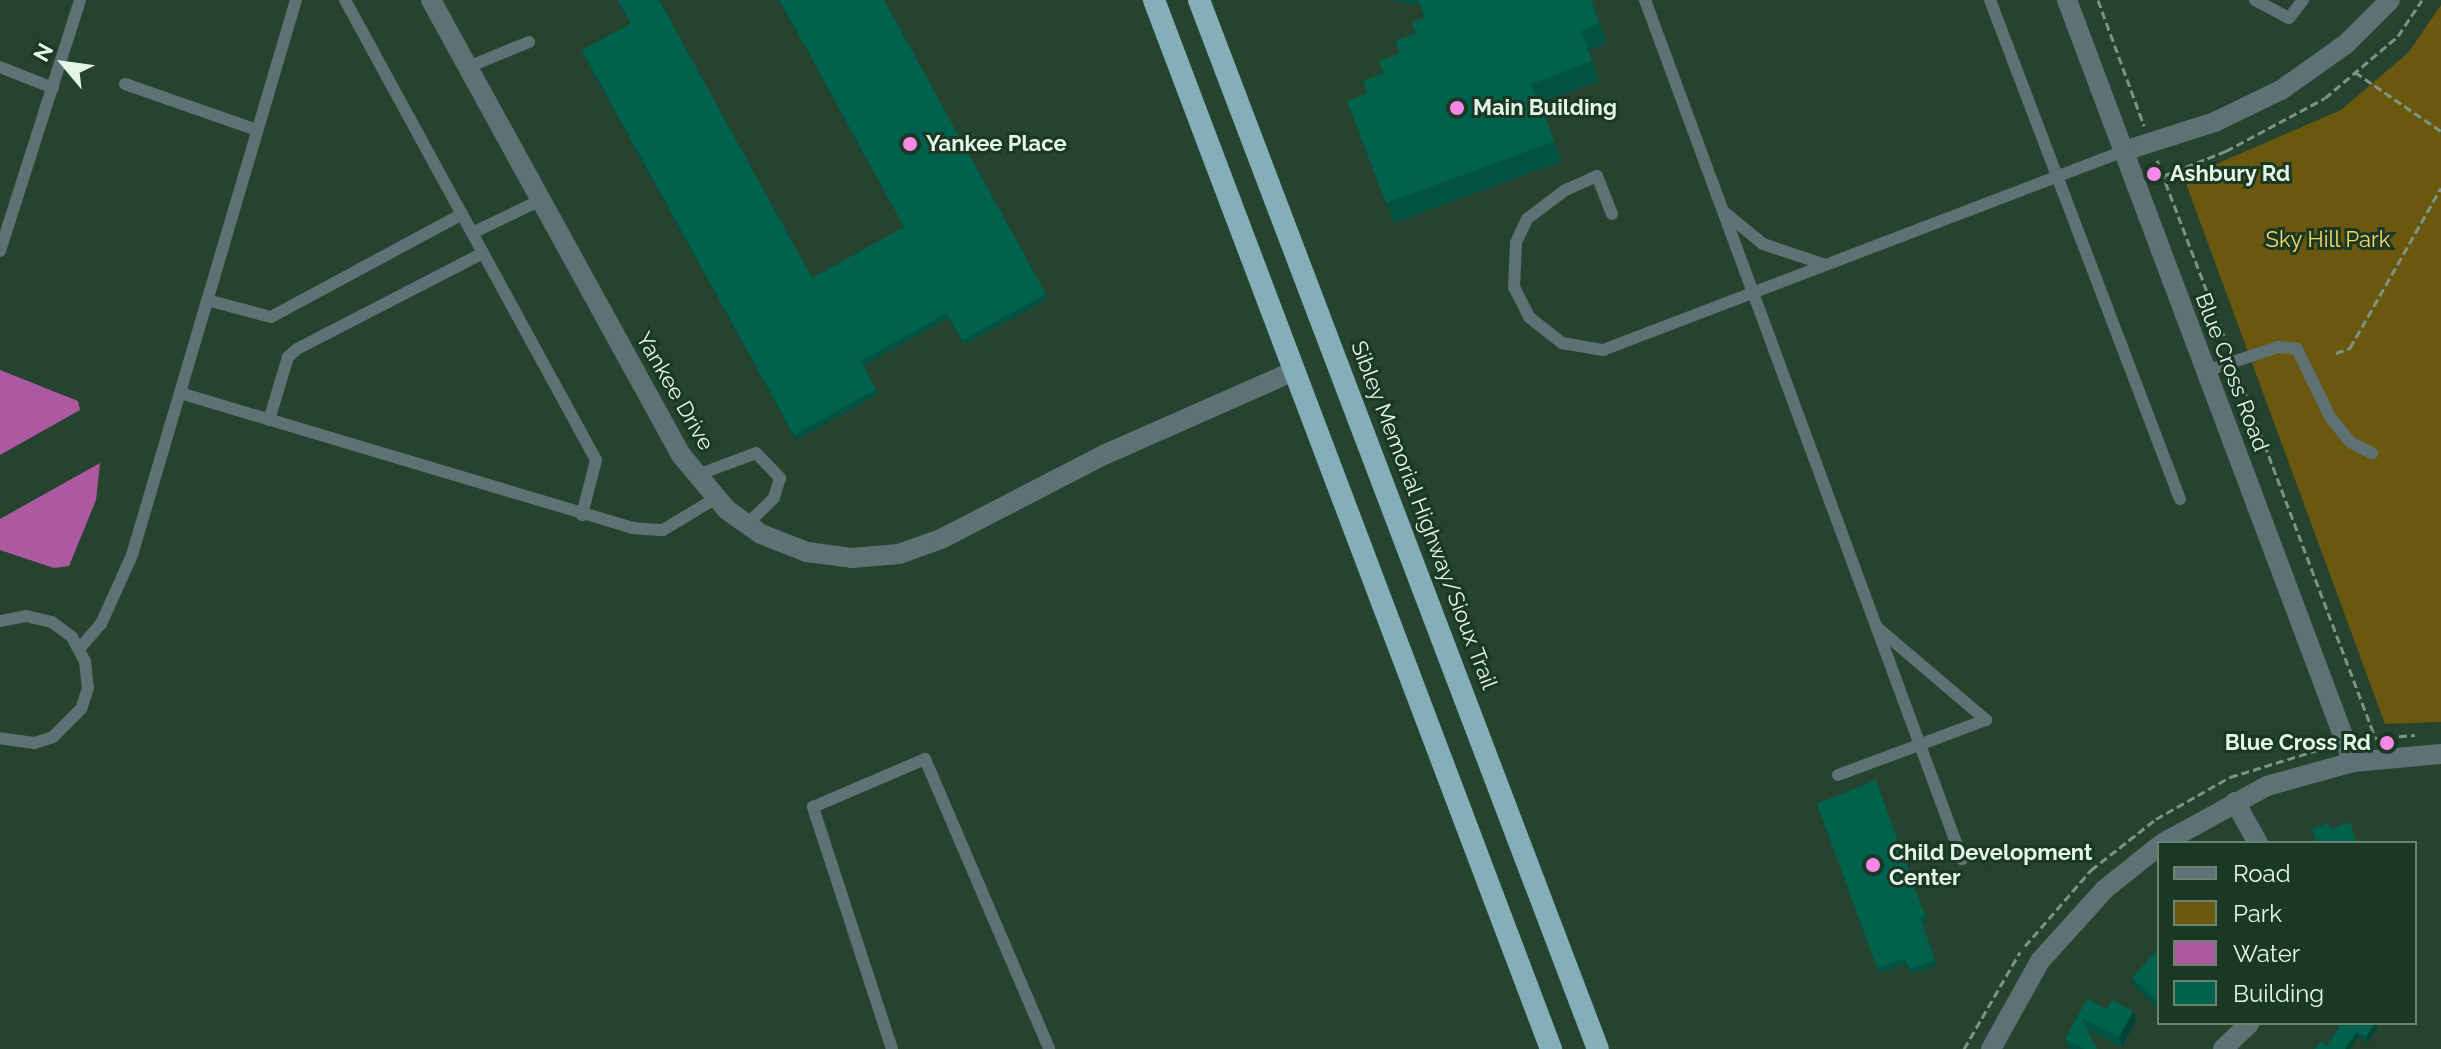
<!DOCTYPE html>
<html>
<head>
<meta charset="utf-8">
<style>
	body { margin:0 }
	#map { position:relative; width:2441px; height:1049px; overflow:hidden; background:#25432e; font-family:Raleway,sans-serif }
	div>[style] { position:absolute }
	[style*='--x'] { left:calc(var(--x)*1px); top:calc(var(--y)*1px); width:calc(var(--w)*1px); rotate:calc(var(--a)*1deg) }
	.green>* { inset:0; background:#6b580f }
	.water>* { inset:0; background:#ad59a1 }
	.path>* { height:3px; margin-top:-1.5px; transform-origin:0; background:repeating-linear-gradient(90deg,#7c9482 0 8px,transparent 0 12px) }
	.service>* { height:12px; margin:-6px; padding:0 6px; transform-origin:6px; border-radius:6px; background:#5e7175 }
	.minor>* { height:20px; margin:-10px; padding:0 10px; transform-origin:10px; border-radius:10px; background:#5e7175 }
	.tertiary>* { height:20px; margin:-10px; padding:0 10px; transform-origin:10px; border-radius:10px; background:#5e7175 }
	.trunk>* { height:22px; margin:-11px; padding:0 11px; transform-origin:11px; border-radius:11px; background:#84afb8 }
	.wall>* { inset:0; background:#005342 }
	.shaded-wall>* { inset:0; background:#004436 }
	.building>* { inset:0; background:#00614d }
	.dots>* { width:22px; height:22px; translate:-50% -50%; box-sizing:border-box; border:4px solid #1b3824; border-radius:50% }
	span { translate:-50% -50%; white-space:nowrap; text-align:center; line-height:1.15; -webkit-text-stroke:6px #1b3824; paint-order:stroke }
	.poi-label { font-size:22px; color:#e4f6e8; font-weight:700 }
	.left { translate:0 -50%; text-align:left }
	.right { translate:-100% -50%; text-align:right }
	.park-label { font-size:22px; color:#fbd967 }
	.street-label { font-size:22px; color:#e4f6e8 }
	.legend { position:absolute; left:2157px; top:841px; width:260px; height:184px; box-sizing:border-box; background:#1b3824; border:2px solid #6b8472; margin:0; padding:10px 14px; list-style:none; font-size:24px; color:#e4f6e8 }
	.legend li { display:flex; align-items:center; gap:16px; height:40px }
	.legend b { width:40px; border:2px solid #6b8472 }
	.north { position:absolute; left:24px; top:24px; width:80px; height:80px; -webkit-text-stroke:6px #1b3824; paint-order:stroke; rotate:299deg; font-size:22px; font-weight:700; line-height:32px; text-align:center; color:#e4f6e8 }
	.north::after { content:''; display:block; margin:auto; width:28px; height:36px; background:#e4f6e8; clip-path:polygon(50% 0,100% 100%,50% 72%,0 100%) }
</style>
</head>
<body>
<div id="map">
	<div class="green">
		<div style="clip-path:polygon(2441px 5px,2441px 722px,2385px 724px,2184px 178px,2341px 110px,2408px 53px)"></div>
	</div>
	<div class="water">
		<div style="clip-path:polygon(0 370px,78px 401px,80px 410px,0 455px)"></div>
		<div style="clip-path:polygon(100px 463px,96px 500px,69px 566px,54px 568px,0 550px,0 519px)"></div>
	</div>
	<div class="path">
		<div style="--x:2098;--y:0;--w:134;--a:69.9"></div>
		<div style="--x:2355;--y:72;--w:104;--a:34.5"></div>
		<div style="--x:2157;--y:160;--w:200;--a:69.2"></div>
		<div style="--x:2163;--y:176;--w:68;--a:-21.6"></div>
		<div style="--x:2226;--y:151;--w:112;--a:-28.2"></div>
		<div style="--x:2325;--y:98;--w:96;--a:-40.3"></div>
		<div style="--x:2398;--y:36;--w:43;--a:-56.3"></div>
		<div style="--x:2336;--y:353;--w:15;--a:-20"></div>
		<div style="--x:2350;--y:348;--w:184;--a:-60.4"></div>
		<div style="--x:2239;--y:377;--w:384;--a:69.3"></div>
		<div style="--x:2363;--y:739;--w:52;--a:-4.4"></div>
		<div style="--x:2025;--y:946;--w:101;--a:-49"></div>
		<div style="--x:2091;--y:870;--w:83;--a:-38.1"></div>
		<div style="--x:2156;--y:819;--w:85;--a:-29.6"></div>
		<div style="--x:2230;--y:777;--w:95;--a:-17.1"></div>
		<div style="--x:1964;--y:1049;--w:112;--a:-60"></div>
	</div>
	<div class="service">
		<div style="--x:345;--y:0;--w:524;--a:61.38"></div>
		<div style="--x:596;--y:460;--w:57;--a:104.3"></div>
		<div style="--x:1645;--y:0;--w:916;--a:69.74"></div>
		<div style="--x:1990;--y:0;--w:534;--a:69.16"></div>
		<div style="--x:2255;--y:0;--w:38;--a:28"></div>
		<div style="--x:2289;--y:18;--w:23;--a:-52"></div>
		<div style="--x:0;--y:67;--w:57;--a:21.6"></div>
		<div style="--x:468;--y:67;--w:66;--a:-22.3"></div>
		<div style="--x:125;--y:84;--w:140;--a:19.2"></div>
		<div style="--x:1725;--y:213;--w:49;--a:39.2"></div>
		<div style="--x:1763;--y:244;--w:63;--a:18.4"></div>
		<div style="--x:1612;--y:214;--w:41;--a:-111.5"></div>
		<div style="--x:1597;--y:176;--w:36;--a:156"></div>
		<div style="--x:1564;--y:191;--w:46;--a:142.9"></div>
		<div style="--x:1527;--y:219;--w:26;--a:115"></div>
		<div style="--x:1516;--y:243;--w:44;--a:92.6"></div>
		<div style="--x:1514;--y:287;--w:34;--a:63"></div>
		<div style="--x:1529;--y:317;--w:42;--a:38.2"></div>
		<div style="--x:1562;--y:343;--w:42;--a:9.7"></div>
		<div style="--x:1603;--y:350;--w:558;--a:-20.9"></div>
		<div style="--x:472;--y:233;--w:76;--a:-25.6"></div>
		<div style="--x:0;--y:251;--w:263;--a:-72.3"></div>
		<div style="--x:207;--y:300;--w:66;--a:14.9"></div>
		<div style="--x:271;--y:317;--w:217;--a:-28.3"></div>
		<div style="--x:2206;--y:371;--w:76;--a:-18.4"></div>
		<div style="--x:2278;--y:347;--w:19;--a:6"></div>
		<div style="--x:2297;--y:349;--w:76;--a:64.1"></div>
		<div style="--x:2330;--y:417;--w:32;--a:51"></div>
		<div style="--x:2350;--y:442;--w:25;--a:27"></div>
		<div style="--x:180;--y:393;--w:472;--a:16.6"></div>
		<div style="--x:632;--y:528;--w:31;--a:4"></div>
		<div style="--x:663;--y:530;--w:62;--a:-31.1"></div>
		<div style="--x:269;--y:420;--w:66;--a:-73.2"></div>
		<div style="--x:288;--y:357;--w:12;--a:-42"></div>
		<div style="--x:297;--y:349;--w:209;--a:-27.3"></div>
		<div style="--x:697;--y:475;--w:63;--a:-20.4"></div>
		<div style="--x:756;--y:453;--w:35;--a:46"></div>
		<div style="--x:780;--y:478;--w:21;--a:107"></div>
		<div style="--x:774;--y:498;--w:37;--a:136"></div>
		<div style="--x:0;--y:621;--w:26;--a:-11"></div>
		<div style="--x:26;--y:616;--w:27;--a:13"></div>
		<div style="--x:52;--y:622;--w:25;--a:37"></div>
		<div style="--x:72;--y:637;--w:27;--a:62"></div>
		<div style="--x:85;--y:661;--w:27;--a:84"></div>
		<div style="--x:88;--y:688;--w:22;--a:108"></div>
		<div style="--x:81;--y:709;--w:40;--a:135"></div>
		<div style="--x:53;--y:737;--w:20;--a:162"></div>
		<div style="--x:34;--y:743;--w:34;--a:-172"></div>
		<div style="--x:79;--y:649;--w:33;--a:-49"></div>
		<div style="--x:101;--y:624;--w:76;--a:-65.8"></div>
		<div style="--x:132;--y:555;--w:579;--a:-73.54"></div>
		<div style="--x:1838;--y:775;--w:158;--a:-20.4"></div>
		<div style="--x:1986;--y:720;--w:140;--a:-139.6"></div>
		<div style="--x:892;--y:1049;--w:255;--a:-108.1"></div>
		<div style="--x:813;--y:807;--w:122;--a:-23.2"></div>
		<div style="--x:925;--y:759;--w:315;--a:66.8"></div>
	</div>
	<div class="minor">
		<div style="--x:2124;--y:151;--w:96;--a:-17.7"></div>
		<div style="--x:2215;--y:122;--w:73;--a:-25.9"></div>
		<div style="--x:2281;--y:90;--w:80;--a:-35.3"></div>
		<div style="--x:2346;--y:44;--w:62;--a:-45"></div>
		<div style="--x:2235;--y:802;--w:47;--a:60.7"></div>
		<div style="--x:2223;--y:1049;--w:37;--a:-44"></div>
	</div>
	<div class="tertiary">
		<div style="--x:431;--y:0;--w:519;--a:61.21"></div>
		<div style="--x:681;--y:455;--w:72;--a:50.1"></div>
		<div style="--x:727;--y:510;--w:42;--a:35.2"></div>
		<div style="--x:761;--y:534;--w:49;--a:21.4"></div>
		<div style="--x:807;--y:552;--w:45;--a:7.6"></div>
		<div style="--x:852;--y:558;--w:47;--a:-4.9"></div>
		<div style="--x:899;--y:554;--w:45;--a:-19.7"></div>
		<div style="--x:941;--y:539;--w:186;--a:-27.3"></div>
		<div style="--x:1106;--y:454;--w:206;--a:-23.8"></div>
		<div style="--x:2067;--y:0;--w:814;--a:69.43"></div>
		<div style="--x:2163;--y:843;--w:119;--a:-28.7"></div>
		<div style="--x:2267;--y:786;--w:89;--a:-15.6"></div>
		<div style="--x:2353;--y:762;--w:88;--a:-5.2"></div>
		<div style="--x:1991;--y:1049;--w:101;--a:-60.9"></div>
		<div style="--x:2040;--y:961;--w:97;--a:-47.9"></div>
		<div style="--x:2105;--y:889;--w:69;--a:-38.5"></div>
	</div>
	<div class="trunk">
		<div style="--x:1154;--y:0;--w:1122;--a:69.27"></div>
		<div style="--x:1199;--y:0;--w:1122;--a:69.18"></div>
	</div>
	<div class="wall">
		<div style="clip-path:polygon(617px 0,659px 0,812px 278px,904px 227px,779px 0,884px 0,1048px 299px,964px 345px,949px 318px,863px 366px,878px 394px,796px 440px,584px 56px,582px 50px,630px 24px)"></div>
		<div style="clip-path:polygon(1390px 0,1591px 0,1607px 43px,1588px 51px,1599px 81px,1539px 103px,1562px 161px,1394px 223px,1347px 101px,1367px 94px,1363px 81px,1383px 74px,1416px 33px,1424px 17px,1420px 5px)"></div>
		<div style="clip-path:polygon(1876px 780px,1927px 921px,1922px 923px,1937px 965px,1911px 974px,1907px 964px,1879px 973px,1817px 804px)"></div>
		<div style="clip-path:polygon(2159px 948px,2159px 1009px,2136px 988px,2132px 978px)"></div>
		<div style="clip-path:polygon(2087px 999px,2107px 1009px,2133px 1011px,2136px 1021px,2122px 1047px,2087px 1029px,2097px 1049px,2069px 1049px,2065px 1039px)"></div>
		<div style="clip-path:polygon(2380px 1023px,2368px 1043px,2359px 1037px,2350px 1049px,2315px 1049px)"></div>
	</div>
	<div class="shaded-wall">
		<div style="clip-path:polygon(2133px 1011px,2136px 1021px,2122px 1047px,2119px 1037px)"></div>
		<div style="clip-path:polygon(2375px 1023px,2380px 1023px,2368px 1043px,2366px 1037px)"></div>
		<div style="clip-path:polygon(2357px 1032px,2359px 1037px,2350px 1049px,2345px 1049px)"></div>
	</div>
	<div class="building">
		<div style="clip-path:polygon(618px 0,659px 0,812px 278px,904px 227px,780px 0,884px 0,1046px 294px,962px 340px,947px 313px,861px 361px,876px 389px,794px 435px,582px 50px,631px 24px)"></div>
		<div style="clip-path:polygon(1418px 0,1591px 0,1599px 23px,1581px 31px,1592px 61px,1531px 84px,1555px 141px,1386px 203px,1347px 101px,1368px 93px,1363px 81px,1384px 73px,1379px 61px,1400px 53px,1395px 41px,1416px 33px,1412px 22px,1425px 17px)"></div>
		<div style="clip-path:polygon(1876px 780px,1925px 916px,1920px 918px,1935px 960px,1909px 969px,1905px 958px,1877px 968px,1817px 804px)"></div>
		<div style="clip-path:polygon(2350px 822px,2357px 843px,2317px 843px,2312px 829px,2328px 823px,2331px 829px)"></div>
		<div style="clip-path:polygon(2159px 948px,2159px 1002px,2132px 978px)"></div>
		<div style="clip-path:polygon(2087px 999px,2107px 1009px,2112px 1000px,2133px 1011px,2119px 1037px,2082px 1018px,2097px 1049px,2084px 1049px,2065px 1039px)"></div>
		<div style="clip-path:polygon(2342px 1023px,2375px 1023px,2366px 1037px,2357px 1032px,2345px 1049px,2315px 1049px,2321px 1041px,2327px 1045px)"></div>
	</div>
	<div class="dots">
		<div style="left:1457px;top:108px;background:#f987e9"></div>
		<div style="left:910px;top:144px;background:#f987e9"></div>
		<div style="left:2154px;top:174px;background:#f987e9"></div>
		<div style="left:2387px;top:743px;background:#f987e9"></div>
		<div style="left:1873px;top:865px;background:#f987e9"></div>
	</div>
	<div class="poi-label">
		<span class="left" style="left:1473px;top:108px">Main Building</span>
		<span class="left" style="left:926px;top:144px">Yankee Place</span>
		<span class="left" style="left:2170px;top:174px">Ashbury Rd</span>
		<span class="right" style="left:2371px;top:743px">Blue Cross Rd</span>
		<span class="left" style="left:1889px;top:865px">Child Development<br>Center</span>
	</div>
	<div class="park-label">
		<span style="left:2328px;top:240px">Sky Hill Park</span>
	</div>
	<div class="street-label">
		<span style="left:2232px;top:372px;rotate:69deg">Blue Cross Road</span>
		<span style="left:675px;top:391px;rotate:60deg">Yankee Drive</span>
		<span style="left:1424px;top:515px;rotate:69deg">Sibley Memorial Highway/Sioux Trail</span>
	</div>
	<ul class="legend">
	<li><b style="height:10px;background:#5e7175"></b>Road</li>
	<li><b style="height:22px;background:#6b580f"></b>Park</li>
	<li><b style="height:22px;background:#ad59a1"></b>Water</li>
	<li><b style="height:22px;background:#00614d"></b>Building</li>
	</ul>
	<div class="north">N</div>
</div>
</body>
</html>
